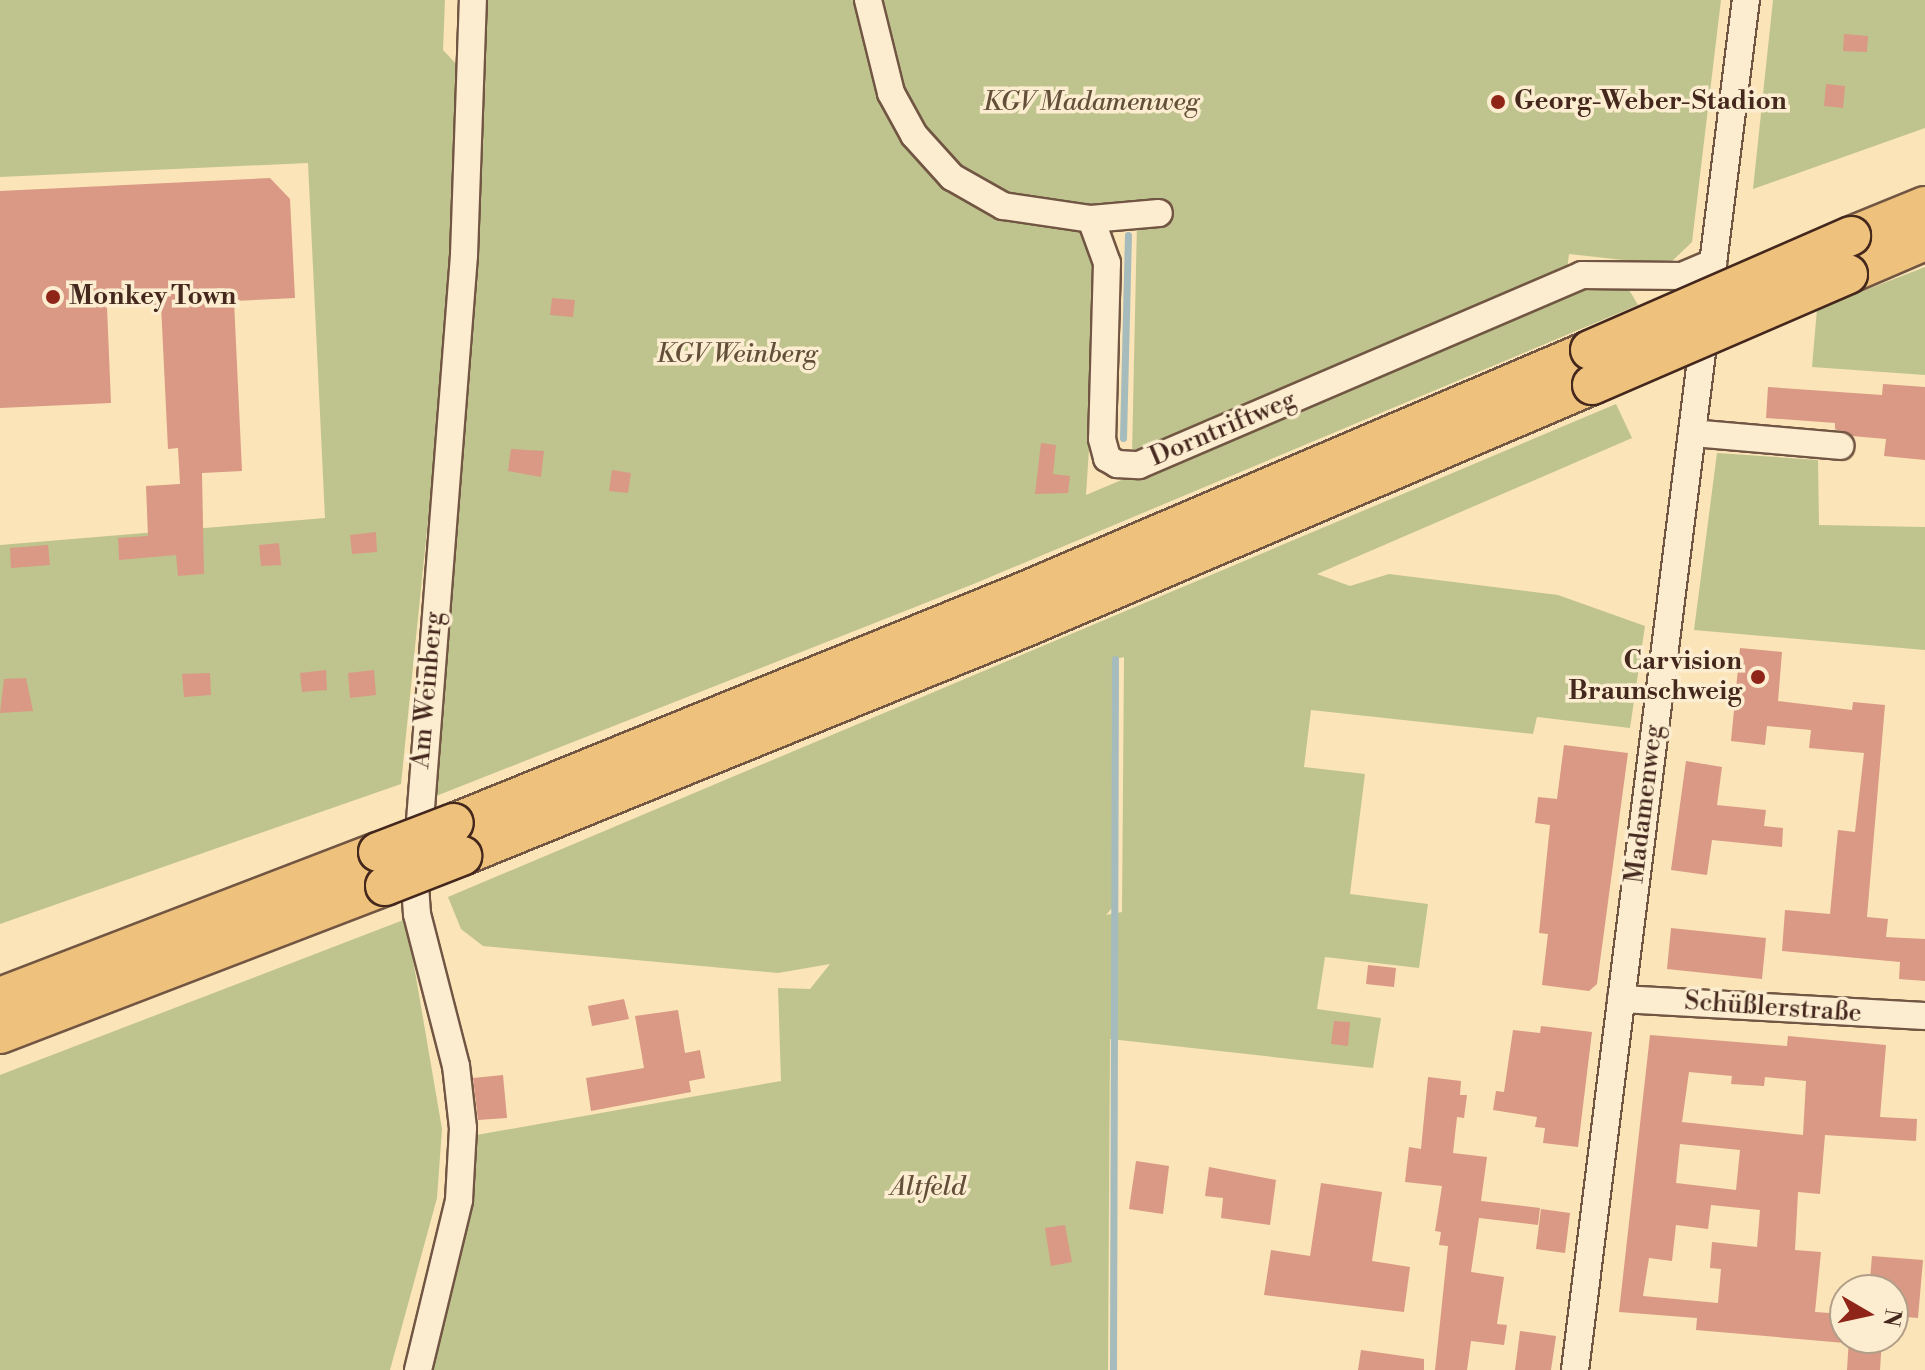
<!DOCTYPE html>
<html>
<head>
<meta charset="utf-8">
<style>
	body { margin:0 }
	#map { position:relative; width:1925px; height:1370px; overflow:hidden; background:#fbe4b7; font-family:"Libre Bodoni",serif }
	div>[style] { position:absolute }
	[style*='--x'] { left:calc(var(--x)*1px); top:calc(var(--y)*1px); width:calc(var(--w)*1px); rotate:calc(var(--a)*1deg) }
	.green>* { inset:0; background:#bfc48e }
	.stream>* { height:7px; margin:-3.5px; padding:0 3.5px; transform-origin:3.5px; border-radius:3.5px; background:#a6bbbb }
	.building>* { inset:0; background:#d99984 }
	.roads { filter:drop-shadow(2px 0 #725644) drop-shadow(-2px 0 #725644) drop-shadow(0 2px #725644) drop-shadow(0 -2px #725644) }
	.minor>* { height:26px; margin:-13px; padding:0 13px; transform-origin:13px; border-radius:13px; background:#fcedd0 }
	.highway>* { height:38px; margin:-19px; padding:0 19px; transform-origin:19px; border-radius:19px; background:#eec27c }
	.bridges { filter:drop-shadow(2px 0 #44271d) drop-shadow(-2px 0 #44271d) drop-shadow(0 2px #44271d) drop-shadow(0 -2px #44271d) }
	.highway-bridge>* { height:38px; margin:-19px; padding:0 19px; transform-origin:19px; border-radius:19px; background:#eec27c }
	.dots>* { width:22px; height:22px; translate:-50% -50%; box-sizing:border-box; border:4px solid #fcedd0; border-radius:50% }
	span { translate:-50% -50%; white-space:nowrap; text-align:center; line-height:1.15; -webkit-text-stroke:7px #fcedd0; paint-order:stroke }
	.poi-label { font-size:26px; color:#44271d; font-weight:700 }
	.left { translate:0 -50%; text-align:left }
	.right { translate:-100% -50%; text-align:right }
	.park-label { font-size:26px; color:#634e39; font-style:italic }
	.street-label { font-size:26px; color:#44271d }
	.north { position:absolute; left:1829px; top:1274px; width:80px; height:80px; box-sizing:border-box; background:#fcedd0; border:2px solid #b29e88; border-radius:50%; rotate:99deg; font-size:22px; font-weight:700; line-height:32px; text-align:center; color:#44271d }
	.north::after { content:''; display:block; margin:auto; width:28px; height:36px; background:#8f2418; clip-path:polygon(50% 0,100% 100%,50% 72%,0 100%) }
</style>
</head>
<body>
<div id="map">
	<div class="green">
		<div style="clip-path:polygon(0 0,445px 0,443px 50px,460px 68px,448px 325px,401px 784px,0 924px,0 545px,325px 518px,308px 163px,0 177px)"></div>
		<div style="clip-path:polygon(481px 0,858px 0,929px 167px,1087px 226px,1100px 280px,1086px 495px,1584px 285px,1625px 283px,1638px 305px,976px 583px,426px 800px)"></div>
		<div style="clip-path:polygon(877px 0,1721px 0,1692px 242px,1668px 265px,1569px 254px,1567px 270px,1132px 455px,1137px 221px,1092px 207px,1018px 201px,956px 170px,903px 103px)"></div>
		<div style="clip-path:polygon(1773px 0,1925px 0,1925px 128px,1753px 189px)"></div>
		<div style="clip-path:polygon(1925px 267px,1925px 375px,1812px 367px,1817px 309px)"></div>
		<div style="clip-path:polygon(evenodd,1616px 404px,1632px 438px,1317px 574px,1350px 586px,1389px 574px,1558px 595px,1645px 626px,1630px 728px,1537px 717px,1533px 734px,1311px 710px,1304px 767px,1365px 774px,1350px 894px,1428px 904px,1419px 968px,1325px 957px,1317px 1009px,1381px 1018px,1373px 1068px,1110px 1039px,1108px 1370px,427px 1370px,471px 1136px,781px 1081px,778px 988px,810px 989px,830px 964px,778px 973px,483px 946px,461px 929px,448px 897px,1616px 404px,1124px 657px,1122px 912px,1106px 915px,1118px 901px,1115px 659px,1124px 657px)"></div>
		<div style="clip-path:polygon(1717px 453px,1818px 460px,1819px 525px,1925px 527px,1925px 650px,1694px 630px)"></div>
		<div style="clip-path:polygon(406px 919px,442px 1129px,437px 1198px,390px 1370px,0 1370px,0 1075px)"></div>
	</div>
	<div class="stream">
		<div style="--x:1123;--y:438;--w:203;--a:-88.6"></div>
		<div style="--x:1113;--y:1370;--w:711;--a:-89.84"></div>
	</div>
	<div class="building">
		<div style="clip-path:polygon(1844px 34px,1868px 36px,1867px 52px,1843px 51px)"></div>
		<div style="clip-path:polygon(1826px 84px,1845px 86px,1843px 108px,1824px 106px)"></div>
		<div style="clip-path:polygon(270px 178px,290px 199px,295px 298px,234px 301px,242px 471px,202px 473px,204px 574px,178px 576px,176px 555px,119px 560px,118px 538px,148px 536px,146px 486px,180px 484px,178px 448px,168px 449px,161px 305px,107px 307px,111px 403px,0 408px,0 191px)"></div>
		<div style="clip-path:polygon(552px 298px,575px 300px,573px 317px,550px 315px)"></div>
		<div style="clip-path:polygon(1883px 384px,1925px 387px,1925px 460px,1884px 456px,1886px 439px,1852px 436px,1835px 429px,1835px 423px,1766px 418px,1768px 387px,1882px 395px)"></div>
		<div style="clip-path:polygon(1041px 443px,1056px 445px,1053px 474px,1070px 476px,1068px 493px,1035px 494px)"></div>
		<div style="clip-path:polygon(511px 449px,544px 451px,541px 477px,508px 471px)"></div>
		<div style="clip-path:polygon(612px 470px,631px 473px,628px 493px,609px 491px)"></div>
		<div style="clip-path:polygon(376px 532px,377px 552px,352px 554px,350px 535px)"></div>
		<div style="clip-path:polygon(279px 543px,281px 565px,261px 566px,259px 545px)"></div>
		<div style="clip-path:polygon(48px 545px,50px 565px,11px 568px,10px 548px)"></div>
		<div style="clip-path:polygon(1740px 648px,1782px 652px,1778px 701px,1852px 710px,1853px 702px,1885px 705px,1867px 917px,1888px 919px,1886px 937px,1925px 939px,1925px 981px,1899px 979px,1900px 962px,1782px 951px,1785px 910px,1830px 914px,1838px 830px,1855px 832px,1864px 753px,1809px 748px,1811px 730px,1767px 726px,1765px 745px,1731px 741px)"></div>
		<div style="clip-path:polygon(326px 670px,327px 690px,302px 692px,300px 673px)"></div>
		<div style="clip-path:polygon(374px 670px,376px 695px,350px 698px,348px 673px)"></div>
		<div style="clip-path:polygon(210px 673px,211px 695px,184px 697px,182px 674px)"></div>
		<div style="clip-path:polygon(26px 678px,33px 711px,0 713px,4px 679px)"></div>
		<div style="clip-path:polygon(1564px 745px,1628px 753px,1597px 984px,1589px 991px,1542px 985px,1548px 934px,1539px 933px,1550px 825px,1535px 823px,1538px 797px,1557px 799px)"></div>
		<div style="clip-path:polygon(1686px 761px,1722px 767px,1717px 805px,1766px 810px,1764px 826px,1783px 828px,1782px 847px,1712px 840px,1707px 875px,1671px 870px)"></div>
		<div style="clip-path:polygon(1671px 928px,1766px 938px,1762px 979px,1667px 969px)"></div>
		<div style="clip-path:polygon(1368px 965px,1396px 968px,1394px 987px,1366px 984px)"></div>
		<div style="clip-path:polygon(624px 999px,629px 1019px,592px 1026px,588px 1006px)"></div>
		<div style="clip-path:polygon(678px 1010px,685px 1053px,700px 1050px,705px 1078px,689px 1081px,691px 1092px,591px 1111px,586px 1078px,644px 1068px,635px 1016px)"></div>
		<div style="clip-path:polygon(1334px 1021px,1350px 1022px,1348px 1046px,1331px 1044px)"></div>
		<div style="clip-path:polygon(1541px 1026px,1592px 1032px,1578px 1147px,1543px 1143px,1545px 1128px,1535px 1127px,1537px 1117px,1493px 1110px,1496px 1091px,1504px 1092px,1513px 1030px,1540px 1033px)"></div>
		<div style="clip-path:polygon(evenodd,1650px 1035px,1787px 1046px,1788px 1036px,1886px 1045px,1880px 1117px,1917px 1119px,1916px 1141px,1825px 1135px,1820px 1194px,1798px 1192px,1795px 1250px,1821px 1252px,1815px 1312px,1845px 1314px,1845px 1343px,1696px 1330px,1697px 1318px,1619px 1312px,1650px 1035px,1689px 1072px,1732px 1076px,1731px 1084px,1764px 1086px,1765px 1077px,1806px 1081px,1803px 1135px,1682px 1122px,1689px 1072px,1650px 1035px,1680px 1144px,1740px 1150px,1736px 1190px,1676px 1183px,1680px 1144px,1650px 1035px,1711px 1205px,1760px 1210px,1757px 1247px,1712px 1242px,1710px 1268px,1721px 1269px,1718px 1303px,1643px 1296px,1649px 1258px,1672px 1261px,1676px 1225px,1708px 1229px,1711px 1205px)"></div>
		<div style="clip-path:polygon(503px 1075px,507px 1118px,478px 1120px,473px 1078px)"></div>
		<div style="clip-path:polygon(1428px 1077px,1461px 1081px,1460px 1095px,1467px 1095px,1464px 1118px,1457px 1117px,1453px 1153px,1487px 1157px,1481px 1201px,1540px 1208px,1538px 1225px,1479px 1218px,1471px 1272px,1504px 1277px,1497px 1324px,1507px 1325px,1504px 1345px,1471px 1341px,1467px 1370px,1435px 1370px,1448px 1246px,1439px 1245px,1441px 1232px,1435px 1231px,1442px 1186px,1405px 1182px,1409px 1147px,1421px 1149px)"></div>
		<div style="clip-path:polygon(1136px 1161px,1169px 1166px,1163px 1214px,1129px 1209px)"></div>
		<div style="clip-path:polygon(1209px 1167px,1276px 1180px,1270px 1225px,1221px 1218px,1223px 1198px,1205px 1196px)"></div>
		<div style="clip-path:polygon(1321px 1183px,1382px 1192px,1372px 1261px,1410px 1267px,1404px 1312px,1264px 1295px,1271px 1250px,1310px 1256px)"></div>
		<div style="clip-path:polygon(1541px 1209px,1570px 1213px,1565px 1253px,1536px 1249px)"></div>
		<div style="clip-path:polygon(1065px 1225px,1072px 1262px,1051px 1266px,1045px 1228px)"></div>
		<div style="clip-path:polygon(1872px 1256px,1923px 1260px,1918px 1318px,1893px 1316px,1893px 1290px,1869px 1290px)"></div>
		<div style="clip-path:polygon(1520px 1331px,1556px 1336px,1551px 1370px,1515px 1370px)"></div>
		<div style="clip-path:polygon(1849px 1338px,1882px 1338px,1880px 1370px,1847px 1370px)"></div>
		<div style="clip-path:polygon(1361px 1350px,1424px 1359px,1424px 1370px,1358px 1370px)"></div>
	</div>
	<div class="roads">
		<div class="minor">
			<div style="--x:868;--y:0;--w:96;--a:76.1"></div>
			<div style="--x:891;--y:93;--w:48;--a:61.3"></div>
			<div style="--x:914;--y:135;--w:57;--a:47.9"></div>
			<div style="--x:952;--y:177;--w:59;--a:29.6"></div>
			<div style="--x:1003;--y:206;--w:89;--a:8.4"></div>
			<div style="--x:1091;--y:219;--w:47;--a:70"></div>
			<div style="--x:1107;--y:263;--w:176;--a:91.6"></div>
			<div style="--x:1102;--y:439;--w:20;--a:75"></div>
			<div style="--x:1107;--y:458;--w:12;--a:31"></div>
			<div style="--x:1117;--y:464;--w:22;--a:3"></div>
			<div style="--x:1139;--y:465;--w:482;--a:-23.2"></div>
			<div style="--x:1582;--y:275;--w:100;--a:0.6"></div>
			<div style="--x:1682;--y:276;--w:34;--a:-23"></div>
			<div style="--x:1091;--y:219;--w:68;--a:-5"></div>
			<div style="--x:1692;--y:433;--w:149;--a:5"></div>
			<div style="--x:1621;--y:999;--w:304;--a:3.2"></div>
			<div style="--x:418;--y:1370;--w:175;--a:-76.4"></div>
			<div style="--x:459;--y:1200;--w:72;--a:-86.8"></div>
			<div style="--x:463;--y:1128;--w:62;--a:-96.4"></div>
			<div style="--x:456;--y:1066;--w:157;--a:-104.4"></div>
			<div style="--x:417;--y:914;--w:29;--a:-94"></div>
			<div style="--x:415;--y:885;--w:632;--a:-85.55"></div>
			<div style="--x:464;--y:255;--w:255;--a:-88"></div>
			<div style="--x:1575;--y:1370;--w:1381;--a:-82.89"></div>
		</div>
		<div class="highway">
			<div style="--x:1851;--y:236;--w:80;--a:-22.1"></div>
			<div style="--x:1848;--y:274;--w:84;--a:-23.2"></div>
			<div style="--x:454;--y:823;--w:614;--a:-22.1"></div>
			<div style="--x:1023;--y:592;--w:616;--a:-23.11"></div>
			<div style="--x:462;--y:856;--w:609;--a:-22.1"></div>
			<div style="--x:1026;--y:627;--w:616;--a:-23.15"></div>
			<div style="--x:0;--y:997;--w:405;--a:-21"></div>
			<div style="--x:0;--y:1034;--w:412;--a:-21"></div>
		</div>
	</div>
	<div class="bridges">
		<div class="highway-bridge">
			<div style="--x:1590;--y:350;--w:285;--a:-23.6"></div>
			<div style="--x:1592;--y:385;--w:279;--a:-23.4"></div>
			<div style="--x:378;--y:852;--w:81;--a:-20.9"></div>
			<div style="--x:385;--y:886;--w:83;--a:-21.3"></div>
		</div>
	</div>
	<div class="dots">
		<div style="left:1498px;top:102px;background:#8f2418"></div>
		<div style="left:53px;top:297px;background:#8f2418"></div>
		<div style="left:1758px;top:677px;background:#8f2418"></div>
	</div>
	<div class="poi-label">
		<span class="left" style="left:1514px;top:102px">Georg-Weber-Stadion</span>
		<span class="left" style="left:69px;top:297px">Monkey Town</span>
		<span class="right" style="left:1742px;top:677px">Carvision<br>Braunschweig</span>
	</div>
	<div class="park-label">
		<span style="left:1091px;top:103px">KGV Madamenweg</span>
		<span style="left:737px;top:355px">KGV Weinberg</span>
		<span style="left:928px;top:1188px">Altfeld</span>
	</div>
	<div class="street-label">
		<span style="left:1223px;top:429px;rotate:-23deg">Dorntriftweg</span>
		<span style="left:428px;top:690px;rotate:-85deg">Am Weinberg</span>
		<span style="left:1645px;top:804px;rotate:-83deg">Madamenweg</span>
		<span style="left:1773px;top:1008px;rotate:4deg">Schüßlerstraße</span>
	</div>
	<div class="north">N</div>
</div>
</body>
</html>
